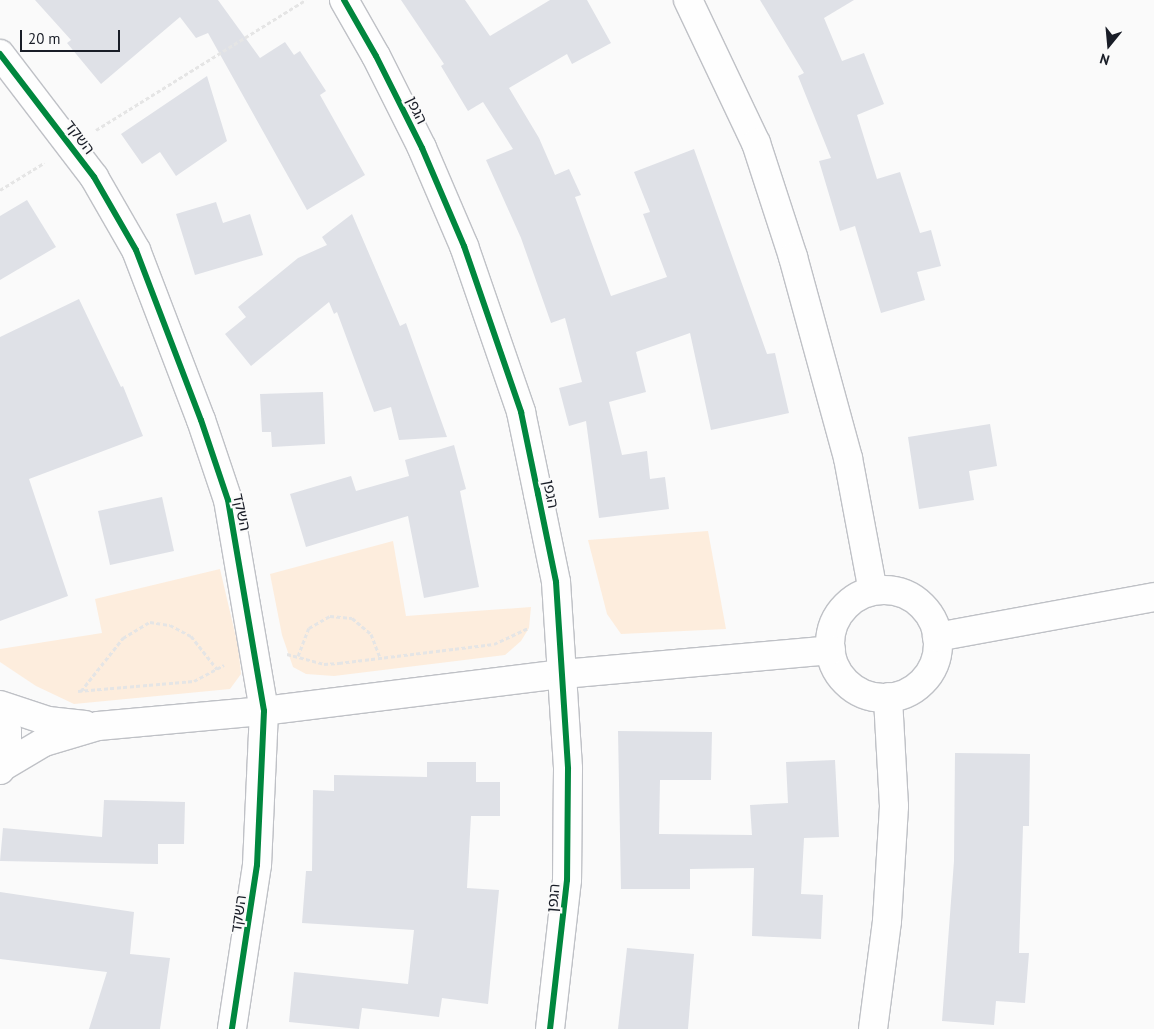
<!DOCTYPE html>
<html>
<head>
<meta charset="utf-8">
<style>
	body { margin:0 }
	#map { position:relative; width:1154px; height:1029px; overflow:hidden; background:#fafafa; font-family:"PT Sans","Noto Sans Hebrew",sans-serif }
	div>[style] { position:absolute }
	[style*='--x'] { left:calc(var(--x)*1px); top:calc(var(--y)*1px); width:calc(var(--w)*1px); rotate:calc(var(--a)*1deg) }
	.green>* { inset:0; background:#fdeddd }
	.building>* { inset:0; background:#dfe1e7 }
	.path>* { height:3px; margin-top:-1.5px; transform-origin:0; background:repeating-linear-gradient(90deg,#e5e5e5 0 4px,transparent 0 6.5px) }
	.roads { filter:drop-shadow(1px 0 #bfc1c6) drop-shadow(-1px 0 #bfc1c6) drop-shadow(0 1px #bfc1c6) drop-shadow(0 -1px #bfc1c6) }
	.minor>* { height:28px; margin:-14px; padding:0 14px; transform-origin:14px; border-radius:14px; background:#fefefe }
	.minor>.ring { margin:-14px; padding:0; box-sizing:content-box; background:none; border:28px solid #fefefe; border-radius:50% }
	.cycleway>* { height:6px; margin:-3px; padding:0 3px; transform-origin:3px; border-radius:3px; background:#00873e }
	span { translate:-50% -50%; white-space:nowrap; text-align:center; line-height:1.15; -webkit-text-stroke:4.5px #fafafa; paint-order:stroke }
	.street-label { font-size:15px; color:#191d27 }
	.north { position:absolute; left:1084px; top:20px; width:50px; height:50px; -webkit-text-stroke:4px #fafafa; paint-order:stroke; rotate:197deg; font-size:14px; font-weight:700; line-height:20px; text-align:center; color:#191d27 }
	.north::after { content:''; display:block; margin:auto; width:18px; height:22px; background:#191d27; clip-path:polygon(50% 0,100% 100%,50% 72%,0 100%) }
	.scale { position:absolute; left:20px; top:30px; width:100px; height:22px; box-sizing:border-box; border:2px solid #191d27; border-top:0; padding-left:6px; font-size:15px; line-height:18px; white-space:nowrap; color:#191d27; -webkit-text-stroke:4px #fafafa; paint-order:stroke }
</style>
</head>
<body>
<div id="map">
	<div class="green">
		<div style="clip-path:polygon(708px 531px,726px 629px,621px 634px,607px 614px,588px 540px)"></div>
		<div style="clip-path:polygon(393px 541px,406px 616px,531px 607px,529px 628px,521px 641px,505px 655px,334px 676px,306px 674px,293px 667px,282px 635px,270px 574px)"></div>
		<div style="clip-path:polygon(220px 569px,238px 646px,241px 674px,230px 689px,74px 704px,36px 686px,0 662px,0 649px,102px 633px,95px 599px)"></div>
	</div>
	<div class="building">
		<div style="clip-path:polygon(35px 0,218px 0,260px 58px,285px 42px,294px 55px,300px 51px,326px 91px,320px 95px,365px 175px,307px 210px,208px 33px,196px 38px,180px 17px,101px 84px,67px 43px,71px 40px)"></div>
		<div style="clip-path:polygon(401px 0,465px 0,490px 36px,550px 0,587px 0,611px 43px,572px 64px,567px 54px,509px 88px,539px 138px,555px 175px,569px 169px,581px 195px,575px 197px,611px 296px,667px 277px,643px 214px,650px 212px,634px 172px,694px 149px,767px 354px,775px 353px,789px 413px,711px 430px,690px 333px,636px 352px,646px 392px,609px 402px,622px 455px,647px 451px,650px 479px,665px 477px,669px 509px,599px 518px,586px 421px,569px 426px,559px 388px,582px 382px,565px 318px,551px 323px,521px 238px,486px 160px,513px 149px,483px 102px,468px 111px,441px 66px,444px 64px)"></div>
		<div style="clip-path:polygon(760px 0,854px 0,824px 18px,842px 61px,864px 53px,884px 104px,857px 115px,877px 179px,900px 172px,920px 233px,931px 230px,941px 266px,917px 272px,925px 300px,881px 313px,855px 226px,840px 231px,819px 161px,831px 158px,798px 76px,804px 73px)"></div>
		<div style="clip-path:polygon(207px 76px,227px 141px,176px 176px,160px 152px,142px 164px,121px 134px)"></div>
		<div style="clip-path:polygon(27px 200px,56px 247px,0 280px,0 216px)"></div>
		<div style="clip-path:polygon(216px 202px,223px 223px,250px 214px,263px 255px,195px 275px,176px 214px)"></div>
		<div style="clip-path:polygon(352px 214px,400px 326px,406px 323px,447px 437px,399px 440px,391px 407px,374px 412px,337px 312px,334px 314px,329px 302px,251px 366px,225px 334px,246px 317px,238px 307px,298px 258px,327px 245px,322px 237px)"></div>
		<div style="clip-path:polygon(79px 299px,121px 387px,123px 386px,143px 436px,29px 479px,68px 596px,0 621px,0 337px)"></div>
		<div style="clip-path:polygon(323px 392px,325px 444px,272px 447px,271px 432px,262px 432px,260px 394px)"></div>
		<div style="clip-path:polygon(990px 424px,997px 466px,969px 471px,974px 500px,919px 509px,908px 437px)"></div>
		<div style="clip-path:polygon(454px 445px,466px 489px,460px 491px,479px 587px,424px 598px,408px 516px,306px 547px,290px 494px,351px 476px,356px 491px,409px 476px,405px 460px)"></div>
		<div style="clip-path:polygon(162px 497px,174px 551px,110px 565px,98px 511px)"></div>
		<div style="clip-path:polygon(618px 731px,712px 732px,711px 780px,660px 780px,659px 834px,752px 835px,750px 805px,788px 803px,786px 762px,835px 760px,839px 837px,804px 838px,801px 894px,823px 895px,821px 939px,752px 936px,754px 868px,690px 869px,690px 889px,621px 889px)"></div>
		<div style="clip-path:polygon(955px 753px,1030px 754px,1029px 826px,1023px 826px,1019px 953px,1029px 953px,1025px 1003px,996px 1001px,994px 1025px,942px 1021px,954px 861px)"></div>
		<div style="clip-path:polygon(427px 762px,476px 762px,476px 782px,500px 782px,500px 816px,471px 816px,467px 888px,499px 890px,488px 1004px,442px 998px,439px 1017px,362px 1008px,359px 1029px,289px 1022px,294px 972px,408px 984px,414px 930px,302px 923px,306px 871px,312px 871px,313px 790px,334px 791px,334px 775px,427px 777px)"></div>
		<div style="clip-path:polygon(104px 800px,185px 802px,184px 844px,158px 844px,158px 864px,0 861px,3px 828px,102px 837px)"></div>
		<div style="clip-path:polygon(0 892px,134px 912px,130px 954px,170px 958px,160px 1029px,89px 1029px,107px 972px,0 959px)"></div>
		<div style="clip-path:polygon(627px 948px,694px 954px,688px 1029px,618px 1029px)"></div>
	</div>
	<div class="path">
		<div style="--x:96;--y:130;--w:247;--a:-31.8"></div>
		<div style="--x:0;--y:190;--w:52;--a:-31.5"></div>
		<div style="--x:287;--y:654;--w:38;--a:15"></div>
		<div style="--x:324;--y:664;--w:15;--a:-4"></div>
		<div style="--x:339;--y:663;--w:156;--a:-7"></div>
		<div style="--x:494;--y:644;--w:38;--a:-25"></div>
		<div style="--x:298;--y:656;--w:30;--a:-69"></div>
		<div style="--x:309;--y:628;--w:24;--a:-30"></div>
		<div style="--x:330;--y:616;--w:22;--a:5"></div>
		<div style="--x:352;--y:618;--w:25;--a:40"></div>
		<div style="--x:371;--y:634;--w:26;--a:69"></div>
		<div style="--x:78;--y:691;--w:116;--a:-4.9"></div>
		<div style="--x:194;--y:681;--w:34;--a:-28"></div>
		<div style="--x:81;--y:691;--w:68;--a:-51.6"></div>
		<div style="--x:123;--y:638;--w:31;--a:-31"></div>
		<div style="--x:150;--y:622;--w:20;--a:9"></div>
		<div style="--x:170;--y:625;--w:24;--a:28"></div>
		<div style="--x:191;--y:636;--w:42;--a:51.8"></div>
	</div>
	<div class="roads">
		<div class="minor">
			<div style="--x:344;--y:0;--w:64;--a:60.3"></div>
			<div style="--x:376;--y:56;--w:103;--a:63.4"></div>
			<div style="--x:422;--y:148;--w:107;--a:66.8"></div>
			<div style="--x:464;--y:246;--w:176;--a:71"></div>
			<div style="--x:521;--y:412;--w:84;--a:78.3"></div>
			<div style="--x:538;--y:494;--w:90;--a:78.4"></div>
			<div style="--x:556;--y:582;--w:187;--a:86.3"></div>
			<div style="--x:568;--y:769;--w:111;--a:90.5"></div>
			<div style="--x:567;--y:880;--w:150;--a:96.5"></div>
			<div style="--x:688;--y:0;--w:158;--a:64.6"></div>
			<div style="--x:756;--y:143;--w:120;--a:72"></div>
			<div style="--x:793;--y:257;--w:208;--a:74.7"></div>
			<div style="--x:848;--y:458;--w:135;--a:79.4"></div>
			<div style="--x:0;--y:54;--w:155;--a:52.6"></div>
			<div style="--x:94;--y:177;--w:84;--a:60.1"></div>
			<div style="--x:136;--y:250;--w:182;--a:69.1"></div>
			<div style="--x:201;--y:420;--w:84;--a:71.4"></div>
			<div style="--x:228;--y:500;--w:214;--a:80.3"></div>
			<div style="--x:264;--y:711;--w:154;--a:92.6"></div>
			<div style="--x:257;--y:865;--w:166;--a:98.7"></div>
			<div class="ring" style="left:830px;top:590px;width:80px;height:80px"></div>
			<div style="--x:937;--y:637;--w:221;--a:-10.4"></div>
			<div style="--x:0;--y:705;--w:51;--a:18.4"></div>
			<div style="--x:48;--y:721;--w:37;--a:6"></div>
			<div style="--x:0;--y:712;--w:20;--a:70"></div>
			<div style="--x:7;--y:731;--w:18;--a:90"></div>
			<div style="--x:7;--y:749;--w:22;--a:108"></div>
			<div style="--x:2;--y:767;--w:49;--a:-30.8"></div>
			<div style="--x:44;--y:742;--w:56;--a:-16.5"></div>
			<div style="--x:98;--y:726;--w:167;--a:-5.2"></div>
			<div style="--x:264;--y:711;--w:301;--a:-7.1"></div>
			<div style="--x:563;--y:674;--w:269;--a:-5.1"></div>
			<div style="--x:873;--y:1029;--w:109;--a:-82.6"></div>
			<div style="--x:887;--y:921;--w:115;--a:-86.5"></div>
			<div style="--x:894;--y:806;--w:109;--a:-93.2"></div>
		</div>
	</div>
	<div class="cycleway">
		<div style="--x:344;--y:0;--w:64;--a:60.3"></div>
		<div style="--x:376;--y:56;--w:103;--a:63.4"></div>
		<div style="--x:422;--y:148;--w:107;--a:66.8"></div>
		<div style="--x:464;--y:246;--w:176;--a:71"></div>
		<div style="--x:521;--y:412;--w:84;--a:78.3"></div>
		<div style="--x:538;--y:494;--w:90;--a:78.4"></div>
		<div style="--x:556;--y:582;--w:187;--a:86.3"></div>
		<div style="--x:568;--y:769;--w:111;--a:90.5"></div>
		<div style="--x:567;--y:880;--w:150;--a:96.5"></div>
		<div style="--x:0;--y:54;--w:155;--a:52.6"></div>
		<div style="--x:94;--y:177;--w:84;--a:60.1"></div>
		<div style="--x:136;--y:250;--w:182;--a:69.1"></div>
		<div style="--x:201;--y:420;--w:84;--a:71.4"></div>
		<div style="--x:228;--y:500;--w:214;--a:80.3"></div>
		<div style="--x:264;--y:711;--w:154;--a:92.6"></div>
		<div style="--x:257;--y:865;--w:166;--a:98.7"></div>
	</div>
	<div class="street-label">
		<span style="left:417px;top:110px;rotate:64deg">הגפן</span>
		<span style="left:80px;top:137px;rotate:53deg">השקד</span>
		<span style="left:551px;top:494px;rotate:79deg">הגפן</span>
		<span style="left:242px;top:512px;rotate:78deg">השקד</span>
		<span style="left:553px;top:898px;rotate:-85deg">הגפן</span>
		<span style="left:238px;top:914px;rotate:-82deg">השקד</span>
	</div>
	<div class="north">N</div>
	<div class="scale">20 m</div>
</div>
</body>
</html>
